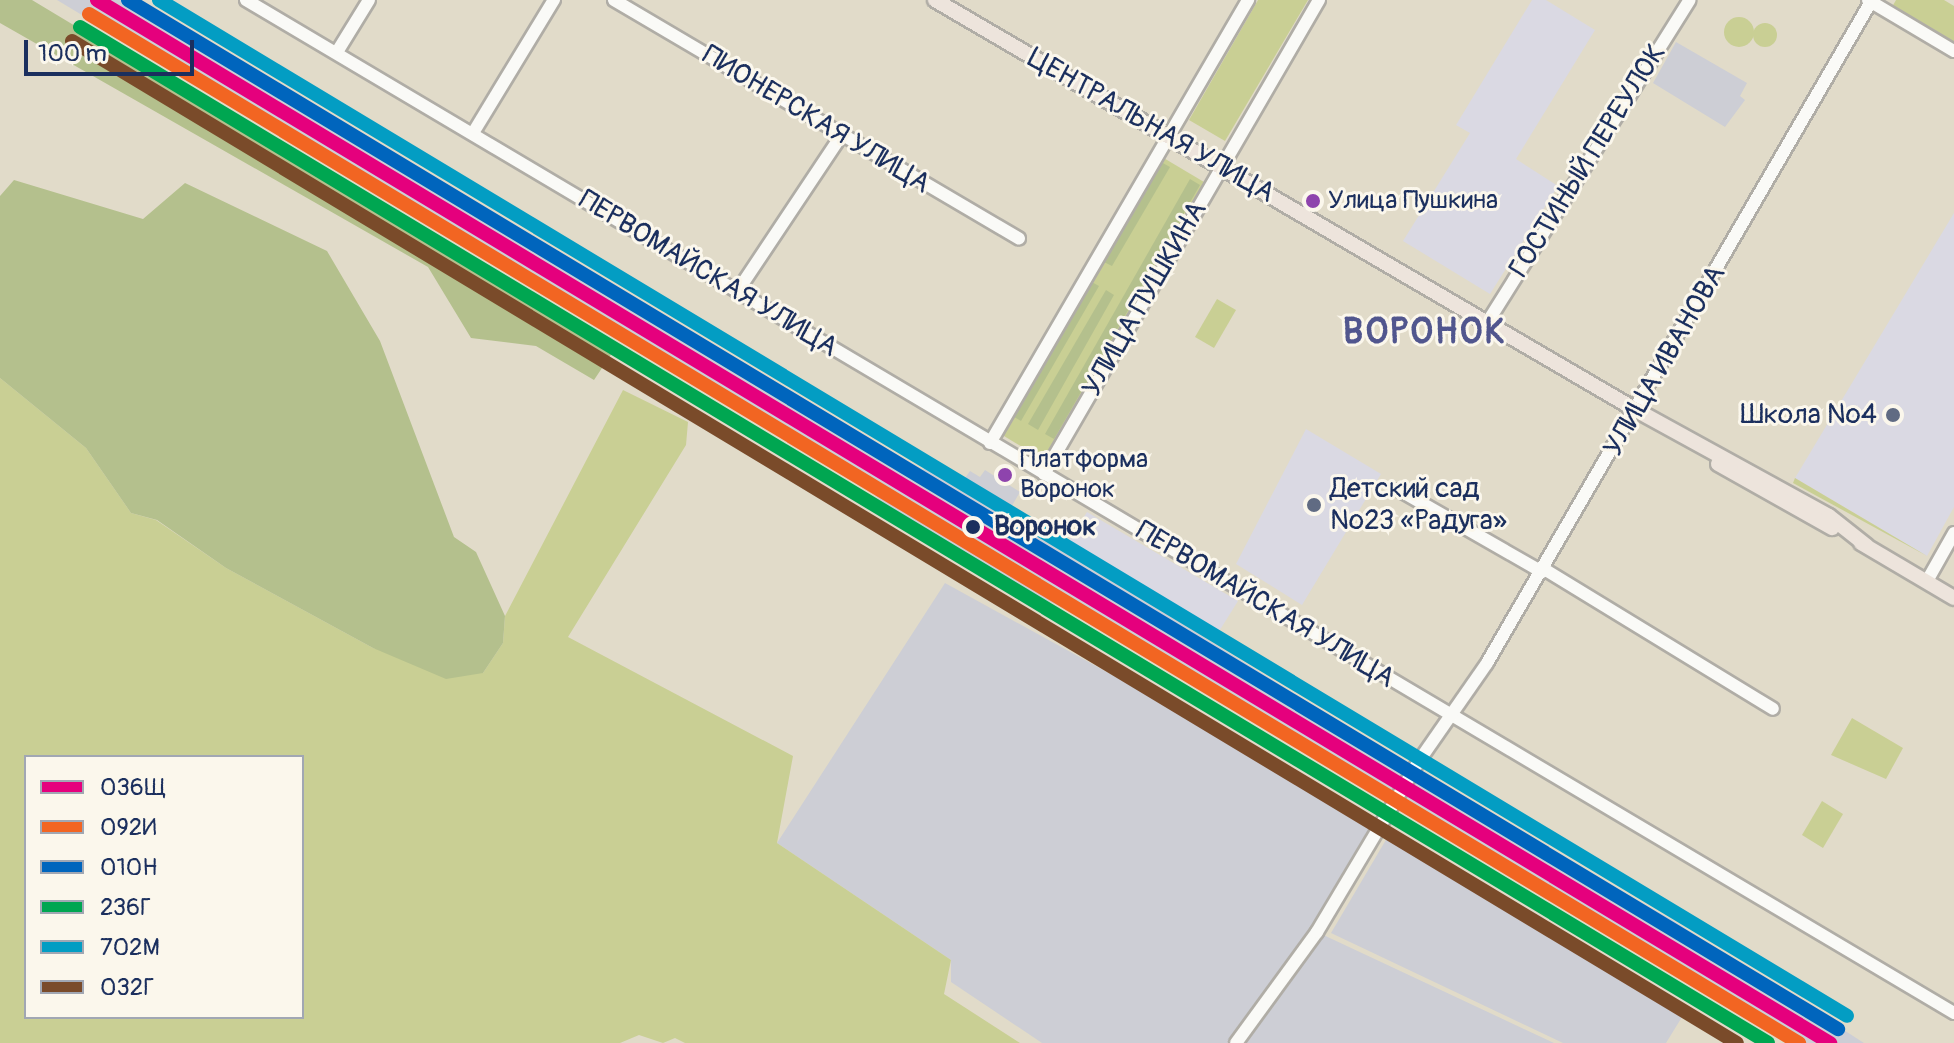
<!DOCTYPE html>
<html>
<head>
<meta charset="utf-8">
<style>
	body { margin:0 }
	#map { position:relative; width:1954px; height:1043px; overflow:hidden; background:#e1dbc9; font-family:Pangolin,sans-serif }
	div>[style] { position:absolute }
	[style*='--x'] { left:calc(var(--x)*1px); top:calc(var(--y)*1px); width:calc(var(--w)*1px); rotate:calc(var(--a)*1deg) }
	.built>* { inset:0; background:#dad9e3 }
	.industrial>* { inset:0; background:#cdced5 }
	.green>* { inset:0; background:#c9cf94 }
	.round { border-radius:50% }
	.forest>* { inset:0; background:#b4c08d }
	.roads { filter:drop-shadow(2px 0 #b0ada6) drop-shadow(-2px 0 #b0ada6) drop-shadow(0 2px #b0ada6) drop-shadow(0 -2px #b0ada6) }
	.minor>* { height:12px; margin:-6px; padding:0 6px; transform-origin:6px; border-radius:6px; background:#fafaf7 }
	.major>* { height:14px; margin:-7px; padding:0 7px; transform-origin:7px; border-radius:7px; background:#ede4dc }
	.rail-1>* { height:14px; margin:-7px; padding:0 7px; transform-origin:7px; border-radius:7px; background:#e5007d }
	.rail-2>* { height:14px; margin:-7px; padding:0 7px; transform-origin:7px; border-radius:7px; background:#f26522 }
	.rail-3>* { height:14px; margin:-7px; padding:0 7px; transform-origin:7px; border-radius:7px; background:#0065bd }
	.rail-4>* { height:14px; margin:-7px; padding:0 7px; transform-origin:7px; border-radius:7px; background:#00a651 }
	.rail-5>* { height:14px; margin:-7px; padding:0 7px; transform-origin:7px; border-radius:7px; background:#039dc3 }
	.rail-6>* { height:14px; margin:-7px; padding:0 7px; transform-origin:7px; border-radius:7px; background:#7a4b2a }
	.dots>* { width:22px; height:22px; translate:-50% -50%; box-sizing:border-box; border:4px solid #fbf7ec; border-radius:50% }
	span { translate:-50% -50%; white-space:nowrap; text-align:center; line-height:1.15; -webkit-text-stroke:6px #fbf7ec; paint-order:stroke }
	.bus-label { font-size:26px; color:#1b2f5e }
	.left { translate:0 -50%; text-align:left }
	.street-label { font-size:28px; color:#1b2f5e }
	.poi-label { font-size:28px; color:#1b2f5e }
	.right { translate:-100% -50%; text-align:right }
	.stop-label { font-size:28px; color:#1b2f5e; font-weight:700 }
	.district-label { font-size:36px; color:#51568e; font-weight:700; letter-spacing:2px }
	.legend { position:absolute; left:24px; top:755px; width:280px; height:264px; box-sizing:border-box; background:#fbf7ec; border:2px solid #a1a7b3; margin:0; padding:10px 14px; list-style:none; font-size:24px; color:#1b2f5e }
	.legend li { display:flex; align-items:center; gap:16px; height:40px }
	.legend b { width:40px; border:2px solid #a1a7b3 }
	.scale { position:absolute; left:24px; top:40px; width:170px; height:36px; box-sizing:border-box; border:4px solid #1b2f5e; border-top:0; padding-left:10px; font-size:24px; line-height:28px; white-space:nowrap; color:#1b2f5e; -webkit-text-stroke:6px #fbf7ec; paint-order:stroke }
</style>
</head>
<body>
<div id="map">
	<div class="built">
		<div style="clip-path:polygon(1532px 0,1546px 0,1595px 30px,1516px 159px,1558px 186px,1490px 294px,1403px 241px,1470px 133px,1456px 125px)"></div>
		<div style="clip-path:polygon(1954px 213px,1954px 507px,1927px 556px,1795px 478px)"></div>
		<div style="clip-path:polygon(1306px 429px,1381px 474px,1302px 605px,1236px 564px)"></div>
		<div style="clip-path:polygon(1087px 512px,1238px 601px,1213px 641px,1063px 550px)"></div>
	</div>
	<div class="industrial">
		<div style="clip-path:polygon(57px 0,136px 0,923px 470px,927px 464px,961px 484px,970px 471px,980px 477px,985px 470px,1020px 492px,1010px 509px,1056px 538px,1053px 543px,1505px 825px,1672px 920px,1864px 1043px,1794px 1043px,1175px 668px,1067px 609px,969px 568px,916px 537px,869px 489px)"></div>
		<div style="clip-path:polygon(1676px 42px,1747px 83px,1740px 96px,1745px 100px,1725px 127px,1653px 83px)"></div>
		<div style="clip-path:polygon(945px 583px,1281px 768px,1291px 774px,1288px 780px,1375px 833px,1317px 932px,1554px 1043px,1042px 1043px,951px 982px,951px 960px,777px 843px)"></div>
		<div style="clip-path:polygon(1390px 833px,1544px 918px,1542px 925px,1682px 1017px,1666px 1043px,1563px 1043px,1331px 933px)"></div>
	</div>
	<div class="green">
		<div style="clip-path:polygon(1258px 0,1308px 0,1225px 141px,1189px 120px)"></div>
		<div style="clip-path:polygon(1896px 0,1944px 0,1954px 6px,1954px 44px,1892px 7px)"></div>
		<div class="round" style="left:1724px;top:17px;width:30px;height:30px"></div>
		<div class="round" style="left:1753px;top:23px;width:24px;height:24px"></div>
		<div style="clip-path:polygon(1162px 157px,1204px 182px,1044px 460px,999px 433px)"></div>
		<div style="clip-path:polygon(1217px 299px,1236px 310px,1214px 348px,1195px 337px)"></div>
		<div style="clip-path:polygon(evenodd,0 378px,86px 448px,131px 513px,156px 520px,226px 568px,373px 648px,483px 673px,503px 643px,505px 616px,623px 390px,688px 422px,686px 445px,568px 637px,793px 756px,777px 843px,951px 960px,944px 994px,1020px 1043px,685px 1043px,675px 1038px,663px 1043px,639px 1035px,620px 1043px,0 1043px,0 378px,26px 757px,302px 757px,302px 1017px,26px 1017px,26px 757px)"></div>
		<div style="clip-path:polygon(1795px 478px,1927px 556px,1793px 483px)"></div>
		<div style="clip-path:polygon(1852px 718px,1903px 748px,1886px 779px,1831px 755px)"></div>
		<div style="clip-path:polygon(1822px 801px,1843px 814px,1823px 848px,1802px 835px)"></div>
	</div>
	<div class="forest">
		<div style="clip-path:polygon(0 0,32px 0,614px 350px,594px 380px,536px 346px,471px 338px,428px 267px,0 23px)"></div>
		<div style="clip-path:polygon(1161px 162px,1170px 167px,1112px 266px,1102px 261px)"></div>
		<div style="clip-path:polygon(1190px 179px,1200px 185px,1054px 439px,1045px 434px)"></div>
		<div style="clip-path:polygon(14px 180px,143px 219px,185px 183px,327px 251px,380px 341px,454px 537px,476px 552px,505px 616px,503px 643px,483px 673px,446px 679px,373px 648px,226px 568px,157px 520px,131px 513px,86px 448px,0 378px,0 196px)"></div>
		<div style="clip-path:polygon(1090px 281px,1099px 286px,1021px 421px,1011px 415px)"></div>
		<div style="clip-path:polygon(1106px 290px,1114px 295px,1038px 430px,1028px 424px)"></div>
	</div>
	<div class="roads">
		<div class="minor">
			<div style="--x:246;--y:0;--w:1986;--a:30.67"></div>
			<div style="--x:614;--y:0;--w:470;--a:30.5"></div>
			<div style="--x:1868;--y:0;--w:100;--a:30.7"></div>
			<div style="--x:337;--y:52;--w:61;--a:-58.4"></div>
			<div style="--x:473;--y:133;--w:156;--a:-58.7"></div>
			<div style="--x:737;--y:292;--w:187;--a:-56.3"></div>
			<div style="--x:1487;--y:323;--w:381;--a:-57.9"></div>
			<div style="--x:990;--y:443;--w:513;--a:-59.78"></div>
			<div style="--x:1044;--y:474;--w:548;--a:-59.88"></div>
			<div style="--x:1399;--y:490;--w:165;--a:29.8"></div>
			<div style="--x:1544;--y:569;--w:268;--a:31.4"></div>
			<div style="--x:1927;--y:581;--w:55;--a:-60.6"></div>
			<div style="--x:1236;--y:1043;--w:137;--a:-53.9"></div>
			<div style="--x:1317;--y:932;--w:199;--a:-59.2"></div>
			<div style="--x:1419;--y:761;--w:119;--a:-55.2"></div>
			<div style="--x:1487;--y:663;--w:767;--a:-59.86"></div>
		</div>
		<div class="major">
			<div style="--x:935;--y:0;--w:812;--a:30.32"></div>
			<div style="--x:1636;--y:410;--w:220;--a:28.8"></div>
			<div style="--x:1829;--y:516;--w:48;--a:38.3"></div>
			<div style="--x:1718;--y:464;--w:131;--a:29.3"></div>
			<div style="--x:1861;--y:543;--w:108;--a:30.6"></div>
		</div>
	</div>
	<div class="rail-1">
		<div style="--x:97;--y:0;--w:2023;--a:31.04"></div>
	</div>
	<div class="rail-2">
		<div style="--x:89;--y:14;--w:1996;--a:31.04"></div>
	</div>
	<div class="rail-3">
		<div style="--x:128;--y:0;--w:1996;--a:31.04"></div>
	</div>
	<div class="rail-4">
		<div style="--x:80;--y:27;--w:1970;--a:31.04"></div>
	</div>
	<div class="rail-5">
		<div style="--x:159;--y:0;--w:1970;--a:31.04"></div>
	</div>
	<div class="rail-6">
		<div style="--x:72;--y:41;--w:1943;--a:31.04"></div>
	</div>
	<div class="dots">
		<div style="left:1313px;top:201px;background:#8e44ad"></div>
		<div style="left:1893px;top:415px;background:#606b83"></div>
		<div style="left:1005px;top:475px;background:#8e44ad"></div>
		<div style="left:1314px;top:505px;background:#606b83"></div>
		<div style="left:973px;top:527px;background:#1b2f5e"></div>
	</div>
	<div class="bus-label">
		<span class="left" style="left:1328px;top:201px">Улица Пушкина</span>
		<span class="left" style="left:1020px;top:475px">Платформа<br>Воронок</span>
	</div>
	<div class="street-label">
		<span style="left:816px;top:120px;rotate:31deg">ПИОНЕРСКАЯ УЛИЦА</span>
		<span style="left:1151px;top:126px;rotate:30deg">ЦЕНТРАЛЬНАЯ УЛИЦА</span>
		<span style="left:1588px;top:161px;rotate:-58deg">ГОСТИНЫЙ ПЕРЕУЛОК</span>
		<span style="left:708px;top:274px;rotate:31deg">ПЕРВОМАЙСКАЯ УЛИЦА</span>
		<span style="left:1145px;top:299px;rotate:-60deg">УЛИЦА ПУШКИНА</span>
		<span style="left:1665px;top:361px;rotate:-60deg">УЛИЦА ИВАНОВА</span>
		<span style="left:1265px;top:605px;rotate:31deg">ПЕРВОМАЙСКАЯ УЛИЦА</span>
	</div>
	<div class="poi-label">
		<span class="right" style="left:1877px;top:415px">Школа №4</span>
		<span class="left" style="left:1330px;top:505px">Детский сад<br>№23 «Радуга»</span>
	</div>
	<div class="stop-label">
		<span class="left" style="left:994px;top:527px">Воронок</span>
	</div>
	<div class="district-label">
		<span style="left:1425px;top:332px">ВОРОНОК</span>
	</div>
	<ul class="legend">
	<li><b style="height:10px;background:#e5007d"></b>036Щ</li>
	<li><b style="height:10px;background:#f26522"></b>092И</li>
	<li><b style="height:10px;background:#0065bd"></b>010Н</li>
	<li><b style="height:10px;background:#00a651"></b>236Г</li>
	<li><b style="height:10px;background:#039dc3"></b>702М</li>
	<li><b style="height:10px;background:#7a4b2a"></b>032Г</li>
	</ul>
	<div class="scale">100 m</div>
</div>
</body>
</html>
